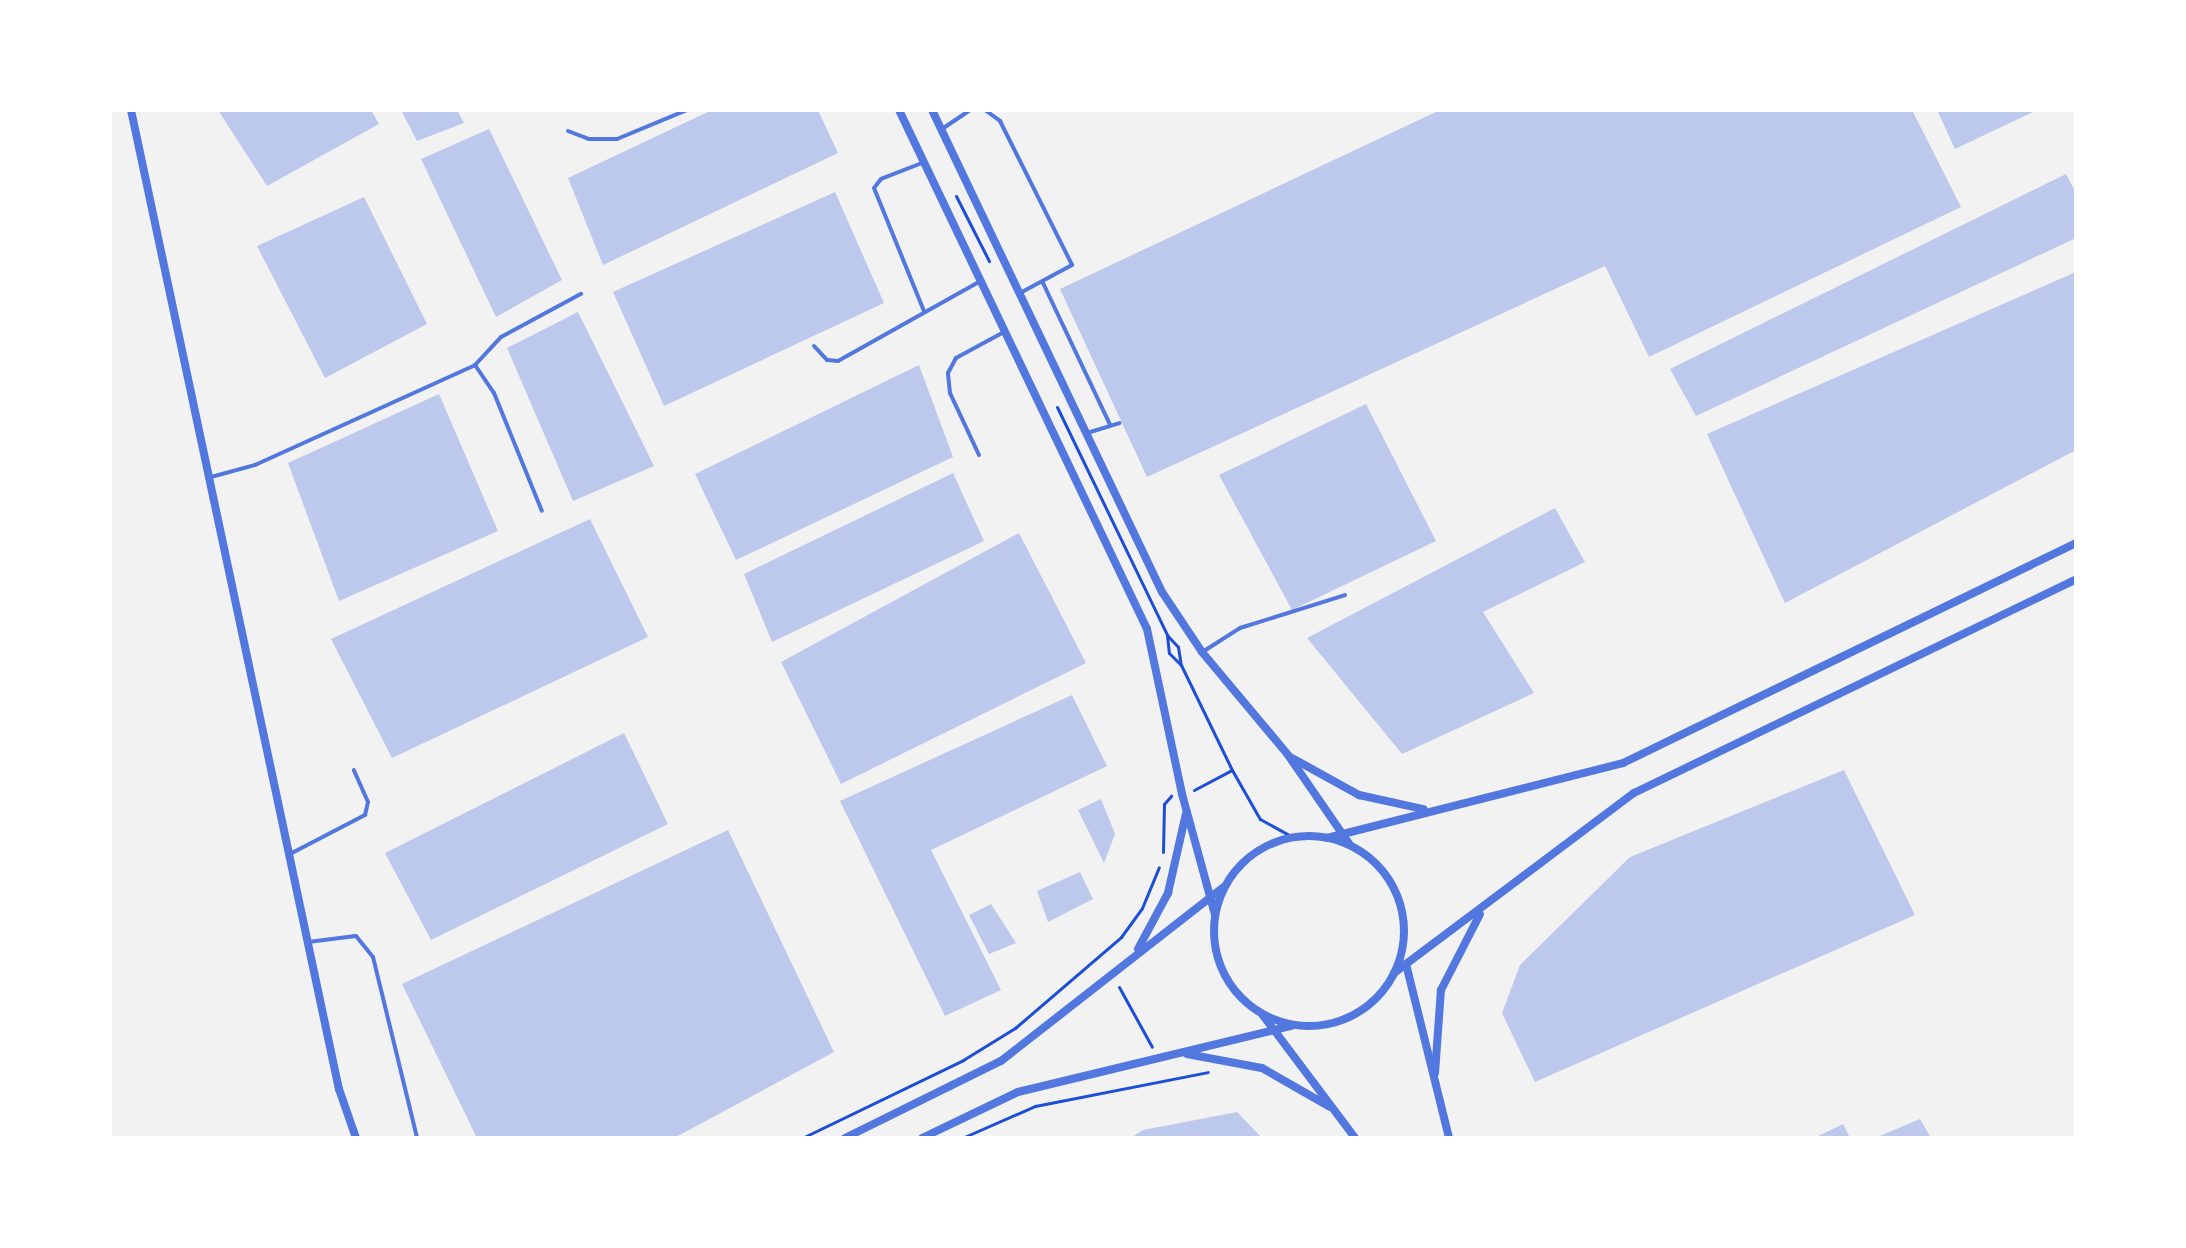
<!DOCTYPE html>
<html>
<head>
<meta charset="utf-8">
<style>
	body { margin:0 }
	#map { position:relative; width:2186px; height:1248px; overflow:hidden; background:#f2f2f2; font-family:Montserrat,sans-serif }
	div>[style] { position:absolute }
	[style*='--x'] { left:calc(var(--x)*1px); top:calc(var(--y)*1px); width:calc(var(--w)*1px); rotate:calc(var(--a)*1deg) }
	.building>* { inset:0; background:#bdc9ec }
	.path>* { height:3px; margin:-1.5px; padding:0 1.5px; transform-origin:1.5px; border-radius:1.5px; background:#1d4ed8 }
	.service>* { height:4px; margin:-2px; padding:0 2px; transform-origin:2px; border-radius:2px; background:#5277de }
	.minor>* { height:8px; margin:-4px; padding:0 4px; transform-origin:4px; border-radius:4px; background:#5277de }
	.minor>.ring { margin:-4px; padding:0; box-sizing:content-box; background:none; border:8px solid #5277de; border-radius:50% }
	span { translate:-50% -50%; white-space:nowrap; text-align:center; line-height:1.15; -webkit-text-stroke:6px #fff; paint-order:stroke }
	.frame { position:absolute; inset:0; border:112px solid #fff; pointer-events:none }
</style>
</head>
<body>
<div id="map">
	<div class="building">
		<div style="clip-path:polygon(218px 110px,371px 110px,379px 124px,267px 186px)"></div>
		<div style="clip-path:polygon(401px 110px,457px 110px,464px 123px,417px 141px)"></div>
		<div style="clip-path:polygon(712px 110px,818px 110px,838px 153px,603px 265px,568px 178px)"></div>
		<div style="clip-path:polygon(1440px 110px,1912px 110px,1961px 207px,1649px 357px,1605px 266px,1147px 477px,1060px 289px)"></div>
		<div style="clip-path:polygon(1937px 110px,2037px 110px,1955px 149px)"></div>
		<div style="clip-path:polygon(489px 129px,562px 280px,496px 317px,421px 159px)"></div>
		<div style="clip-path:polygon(2066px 174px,2076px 193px,2076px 238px,1696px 416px,1670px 369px)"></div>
		<div style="clip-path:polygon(835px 192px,884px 303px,664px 406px,613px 292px)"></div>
		<div style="clip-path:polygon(364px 197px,427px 324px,325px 378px,257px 246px)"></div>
		<div style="clip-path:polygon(2076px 272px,2076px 450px,1785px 603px,1707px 434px)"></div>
		<div style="clip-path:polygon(578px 312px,654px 466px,573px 501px,507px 348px)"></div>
		<div style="clip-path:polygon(919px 365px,953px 457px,736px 560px,695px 474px)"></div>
		<div style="clip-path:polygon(439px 394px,498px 531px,339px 601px,288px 463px)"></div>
		<div style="clip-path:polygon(1366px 404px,1436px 541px,1292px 610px,1219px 475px)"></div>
		<div style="clip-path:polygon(953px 473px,984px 541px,772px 642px,744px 574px)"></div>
		<div style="clip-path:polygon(1555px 508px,1585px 562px,1483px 612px,1534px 693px,1402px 754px,1307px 638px)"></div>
		<div style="clip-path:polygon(590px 519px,648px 637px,392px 758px,331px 639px)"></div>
		<div style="clip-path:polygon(1019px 533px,1086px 663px,841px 784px,781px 662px)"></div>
		<div style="clip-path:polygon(1072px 695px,1107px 766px,931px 850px,1001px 990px,945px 1016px,840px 801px)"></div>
		<div style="clip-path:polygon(624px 733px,668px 824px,431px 940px,385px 853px)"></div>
		<div style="clip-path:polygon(1844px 770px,1915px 915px,1535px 1082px,1502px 1013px,1520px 965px,1630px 857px)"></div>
		<div style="clip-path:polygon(1101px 799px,1115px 834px,1104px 863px,1078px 810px)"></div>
		<div style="clip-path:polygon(728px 830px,834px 1052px,674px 1138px,477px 1138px,402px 984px)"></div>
		<div style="clip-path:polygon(1080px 872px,1093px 899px,1048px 922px,1037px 891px)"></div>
		<div style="clip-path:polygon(991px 904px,1016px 943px,989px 954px,969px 915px)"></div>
		<div style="clip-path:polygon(1237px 1112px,1262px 1138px,1130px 1138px,1143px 1130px)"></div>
		<div style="clip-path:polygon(1920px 1119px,1931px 1138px,1875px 1138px)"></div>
		<div style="clip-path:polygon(1843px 1124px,1850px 1138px,1814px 1138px)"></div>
	</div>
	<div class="path">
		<div style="--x:956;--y:196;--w:73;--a:63.1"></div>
		<div style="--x:1057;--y:407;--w:253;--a:64.2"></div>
		<div style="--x:1167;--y:635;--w:18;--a:84"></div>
		<div style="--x:1169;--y:653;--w:17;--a:45"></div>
		<div style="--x:1181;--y:665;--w:117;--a:64.1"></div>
		<div style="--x:1232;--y:770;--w:56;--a:60.3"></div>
		<div style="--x:1260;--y:819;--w:38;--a:29"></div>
		<div style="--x:1167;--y:635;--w:16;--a:47"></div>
		<div style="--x:1178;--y:647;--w:18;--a:81"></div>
		<div style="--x:1194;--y:790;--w:43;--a:-27.8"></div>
		<div style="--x:1163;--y:852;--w:48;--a:-88.8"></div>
		<div style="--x:1164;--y:804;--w:11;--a:-49"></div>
		<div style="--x:1119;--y:987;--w:68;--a:61.2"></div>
		<div style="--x:802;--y:1138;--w:179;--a:-25.8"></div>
		<div style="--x:963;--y:1060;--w:61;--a:-31.6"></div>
		<div style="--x:1015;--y:1028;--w:140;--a:-40.6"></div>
		<div style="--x:1121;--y:937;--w:36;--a:-54"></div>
		<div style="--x:1142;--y:908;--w:44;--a:-67.5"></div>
		<div style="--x:962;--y:1138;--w:80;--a:-23.7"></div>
		<div style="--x:1035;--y:1106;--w:176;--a:-11.1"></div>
	</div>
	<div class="service">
		<div style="--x:985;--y:110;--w:19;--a:36"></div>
		<div style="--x:1000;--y:121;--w:161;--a:63.4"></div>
		<div style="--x:1072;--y:265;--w:59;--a:151.7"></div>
		<div style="--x:942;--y:129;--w:34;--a:-34"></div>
		<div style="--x:568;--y:131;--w:22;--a:21"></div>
		<div style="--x:589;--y:139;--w:28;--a:0"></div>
		<div style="--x:617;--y:139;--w:76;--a:-22.5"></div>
		<div style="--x:922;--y:163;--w:44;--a:158.7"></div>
		<div style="--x:881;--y:179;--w:11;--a:128"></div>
		<div style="--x:874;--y:188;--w:133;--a:67.9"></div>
		<div style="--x:1043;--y:283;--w:157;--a:64.7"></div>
		<div style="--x:814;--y:346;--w:19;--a:47"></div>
		<div style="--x:827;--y:360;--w:11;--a:5"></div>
		<div style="--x:838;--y:361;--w:162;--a:-29.3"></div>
		<div style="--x:475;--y:365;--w:38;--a:-47"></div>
		<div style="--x:501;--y:337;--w:91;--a:-28.3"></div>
		<div style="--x:1087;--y:433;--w:34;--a:-17"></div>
		<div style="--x:979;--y:455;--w:68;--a:-115.1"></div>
		<div style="--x:950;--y:393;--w:20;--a:-96"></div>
		<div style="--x:948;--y:373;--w:17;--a:-62"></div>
		<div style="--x:956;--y:358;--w:55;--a:-28.4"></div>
		<div style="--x:211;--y:477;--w:46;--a:-15.3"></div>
		<div style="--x:255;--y:465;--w:242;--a:-24.4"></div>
		<div style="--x:475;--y:365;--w:34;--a:56"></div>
		<div style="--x:494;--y:393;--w:127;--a:67.9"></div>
		<div style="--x:1204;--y:651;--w:43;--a:-32.6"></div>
		<div style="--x:1240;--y:628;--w:110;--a:-17.4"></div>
		<div style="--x:290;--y:854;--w:85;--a:-27.5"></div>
		<div style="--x:365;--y:815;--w:13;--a:-77"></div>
		<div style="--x:368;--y:802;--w:35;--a:-114"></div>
		<div style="--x:308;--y:942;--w:48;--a:-7.1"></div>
		<div style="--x:356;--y:936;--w:27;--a:51"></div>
		<div style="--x:373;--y:957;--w:186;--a:76.3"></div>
	</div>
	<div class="minor">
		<div style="--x:131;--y:110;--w:1001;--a:78.01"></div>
		<div style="--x:339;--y:1089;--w:52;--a:70.9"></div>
		<div style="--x:899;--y:110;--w:575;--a:64.46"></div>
		<div style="--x:1147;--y:629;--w:169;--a:78"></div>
		<div style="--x:1182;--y:794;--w:125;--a:74.7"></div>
		<div style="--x:932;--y:110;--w:534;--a:64.49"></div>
		<div style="--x:1162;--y:592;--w:72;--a:56.3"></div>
		<div style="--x:1202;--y:652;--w:134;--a:50.1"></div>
		<div style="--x:1288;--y:755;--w:109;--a:55.4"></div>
		<div style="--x:1292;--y:758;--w:77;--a:28.9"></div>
		<div style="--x:1359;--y:795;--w:66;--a:12.3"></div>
		<div class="ring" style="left:1214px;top:836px;width:182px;height:182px"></div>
		<div style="--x:1327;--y:838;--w:305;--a:-14.2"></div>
		<div style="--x:1623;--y:763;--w:504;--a:-25.9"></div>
		<div style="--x:1138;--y:949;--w:64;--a:-61.8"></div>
		<div style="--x:1168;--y:893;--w:82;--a:-77.3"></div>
		<div style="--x:1406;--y:964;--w:179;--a:76.1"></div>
		<div style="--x:1394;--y:973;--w:300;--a:-36.9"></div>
		<div style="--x:1634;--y:793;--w:491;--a:-25.8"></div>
		<div style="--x:1262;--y:1014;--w:155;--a:53.1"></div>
		<div style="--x:1187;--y:1054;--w:76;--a:10.6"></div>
		<div style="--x:1262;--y:1068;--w:78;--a:29.8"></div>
		<div style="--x:1435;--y:1073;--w:83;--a:-85.9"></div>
		<div style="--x:1441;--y:990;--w:85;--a:-62.8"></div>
		<div style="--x:845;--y:1138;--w:174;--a:-26.3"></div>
		<div style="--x:1001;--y:1061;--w:284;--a:-38"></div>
		<div style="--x:922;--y:1138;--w:106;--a:-25.6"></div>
		<div style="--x:1018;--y:1092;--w:281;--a:-13.6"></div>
	</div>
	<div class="frame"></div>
</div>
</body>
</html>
